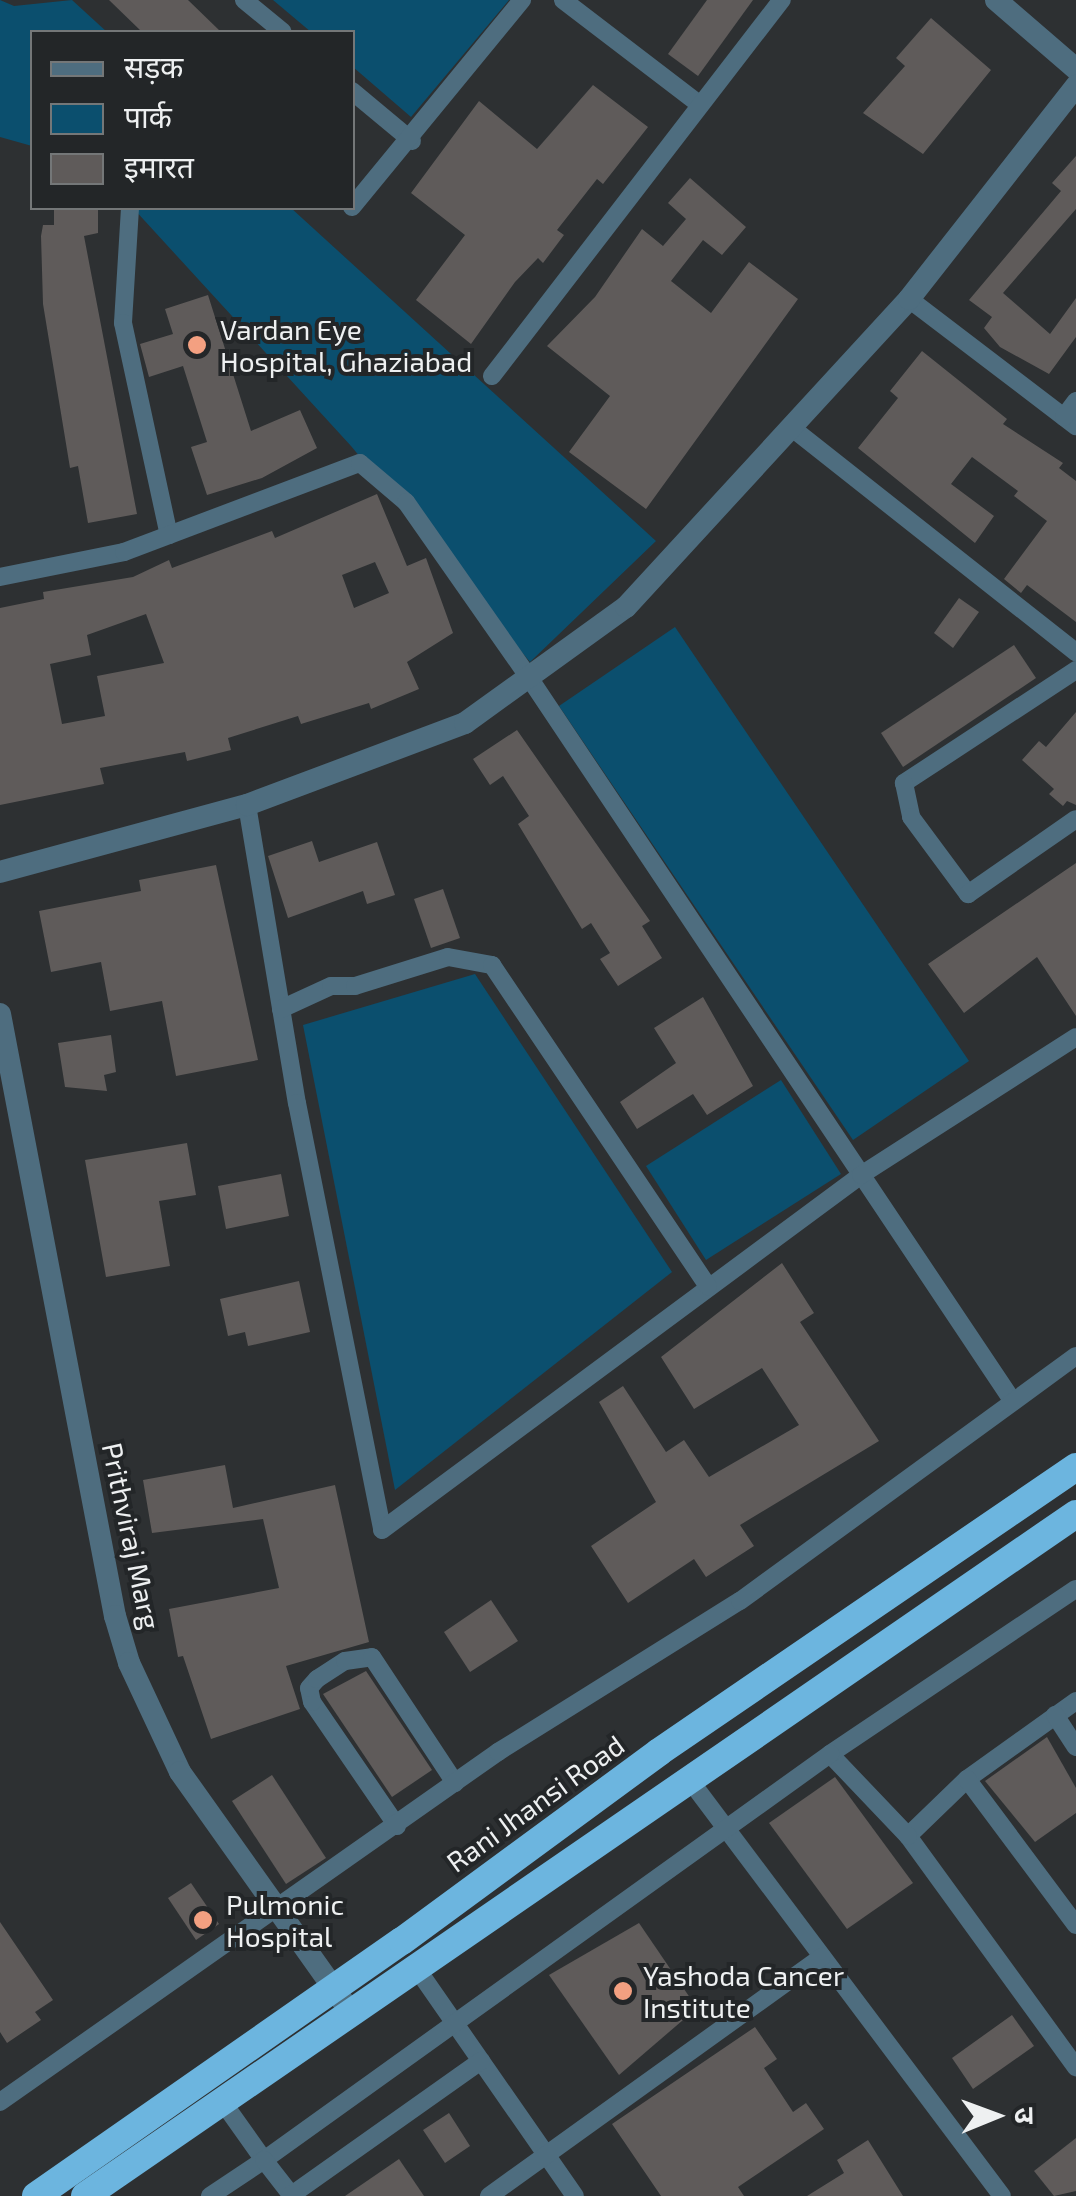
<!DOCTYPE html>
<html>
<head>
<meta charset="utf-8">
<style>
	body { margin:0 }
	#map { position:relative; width:1076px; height:2196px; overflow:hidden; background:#2d3032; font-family:"Exo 2","Noto Sans Devanagari",sans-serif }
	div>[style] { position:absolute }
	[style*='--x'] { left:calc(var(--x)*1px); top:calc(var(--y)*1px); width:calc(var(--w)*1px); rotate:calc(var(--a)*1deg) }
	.green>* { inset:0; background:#0b4f6e }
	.building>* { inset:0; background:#5f5b5a }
	.minor>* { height:18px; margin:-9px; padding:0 9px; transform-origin:9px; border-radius:9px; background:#4e6d7f }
	.tertiary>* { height:22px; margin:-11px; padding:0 11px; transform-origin:11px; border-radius:11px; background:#4e6d7f }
	.trunk>* { height:28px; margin:-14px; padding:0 14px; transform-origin:14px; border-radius:14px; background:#6cb5df }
	.dots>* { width:28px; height:28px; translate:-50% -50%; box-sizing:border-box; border:5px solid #232628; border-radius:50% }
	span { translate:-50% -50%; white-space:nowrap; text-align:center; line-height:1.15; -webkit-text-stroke:8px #232628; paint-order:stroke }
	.poi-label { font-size:28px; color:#eef0f1 }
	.left { translate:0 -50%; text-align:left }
	.street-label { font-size:28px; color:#eef0f1 }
	.legend { position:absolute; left:30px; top:30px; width:325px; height:180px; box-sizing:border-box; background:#232628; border:2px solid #747778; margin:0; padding:12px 18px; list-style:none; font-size:30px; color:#eef0f1 }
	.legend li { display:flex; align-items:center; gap:20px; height:50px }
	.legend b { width:50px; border:2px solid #747778 }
	.north { position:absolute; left:946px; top:2066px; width:100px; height:100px; -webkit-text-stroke:8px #232628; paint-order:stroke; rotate:89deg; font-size:28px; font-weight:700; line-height:40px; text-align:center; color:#eef0f1 }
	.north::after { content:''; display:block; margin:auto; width:35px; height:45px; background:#eef0f1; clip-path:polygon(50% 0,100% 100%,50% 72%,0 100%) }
</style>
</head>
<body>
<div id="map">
	<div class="green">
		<div style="clip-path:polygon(0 0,14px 6px,72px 0,107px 32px,32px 32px,32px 146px,0 137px)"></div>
		<div style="clip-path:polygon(273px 0,509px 0,411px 117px,353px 67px,352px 32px,311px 32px)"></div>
		<div style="clip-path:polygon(133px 208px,291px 208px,656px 541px,530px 662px,351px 446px)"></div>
		<div style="clip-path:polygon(675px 627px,969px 1061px,853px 1140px,559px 706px)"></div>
		<div style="clip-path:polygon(475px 974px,672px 1272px,395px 1490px,303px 1025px)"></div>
		<div style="clip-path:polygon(781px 1080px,841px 1174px,706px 1260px,646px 1166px)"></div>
	</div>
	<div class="building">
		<div style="clip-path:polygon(109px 0,188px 0,221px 32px,142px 32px)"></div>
		<div style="clip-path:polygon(707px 0,753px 0,698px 76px,668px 54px)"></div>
		<div style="clip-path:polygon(931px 18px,991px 70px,923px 154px,863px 113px,905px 66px,896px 58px)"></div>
		<div style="clip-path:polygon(593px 85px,648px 127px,603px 184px,597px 179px,557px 230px,564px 235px,543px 263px,538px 258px,515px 282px,471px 344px,416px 300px,465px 235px,411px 193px,479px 101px,537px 149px)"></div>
		<div style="clip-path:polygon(1076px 156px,1076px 209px,1003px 293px,1050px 334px,1076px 298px,1076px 337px,1049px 374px,1000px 347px,984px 328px,992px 317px,969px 300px,1061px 191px,1052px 183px)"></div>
		<div style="clip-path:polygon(690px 178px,746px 227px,722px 255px,703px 240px,671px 281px,711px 313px,749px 262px,798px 299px,646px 509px,569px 452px,610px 396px,547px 346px,595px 297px,642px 229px,663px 246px,686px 219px,668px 203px)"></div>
		<div style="clip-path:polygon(54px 208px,98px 208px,98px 233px,84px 236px,137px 514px,88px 523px,78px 466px,70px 468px,43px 304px,41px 236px,43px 225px,54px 225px)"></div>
		<div style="clip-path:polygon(208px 295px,251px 431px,300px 410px,317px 448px,262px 478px,207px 495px,191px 447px,207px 442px,183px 366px,149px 377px,140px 344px,173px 334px,165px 309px)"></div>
		<div style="clip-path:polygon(922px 351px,1007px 419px,1003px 424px,1063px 463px,1059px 468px,1076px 481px,1076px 622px,1027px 585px,1021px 593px,1004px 579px,1047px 521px,1014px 496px,1018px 491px,972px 457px,951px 484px,994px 516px,975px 543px,858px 448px,898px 398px,890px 391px)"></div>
		<div style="clip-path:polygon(evenodd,377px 494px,407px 566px,426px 558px,453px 633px,407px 662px,419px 689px,371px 709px,369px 703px,301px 724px,298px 716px,228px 738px,231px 750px,187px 761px,185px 752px,100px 768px,104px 784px,0 805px,0 608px,44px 599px,43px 592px,133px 577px,169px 560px,172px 568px,272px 531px,275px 538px,377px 494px,375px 562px,389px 593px,354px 608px,342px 575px,375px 562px,377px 494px,146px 614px,164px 663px,97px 676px,105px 716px,62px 724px,50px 664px,91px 655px,87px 635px,146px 614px)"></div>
		<div style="clip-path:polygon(959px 598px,979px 612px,953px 648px,934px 633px)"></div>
		<div style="clip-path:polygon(1014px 645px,1036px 678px,903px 767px,881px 733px)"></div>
		<div style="clip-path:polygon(1076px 712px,1076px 805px,1067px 801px,1063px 806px,1049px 794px,1054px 789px,1022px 760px,1039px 741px,1046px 747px)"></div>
		<div style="clip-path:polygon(517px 730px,650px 921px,642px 926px,662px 958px,618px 986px,600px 959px,610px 953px,591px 923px,582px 929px,518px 824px,529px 816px,503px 776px,490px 785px,473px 759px)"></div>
		<div style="clip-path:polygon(312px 841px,319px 862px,377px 842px,395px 895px,367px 904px,363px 891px,288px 918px,268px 856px)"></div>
		<div style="clip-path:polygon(1076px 863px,1076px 1016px,1037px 957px,964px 1013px,928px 964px)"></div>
		<div style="clip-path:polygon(216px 865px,258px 1060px,176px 1076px,162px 1001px,110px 1011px,101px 962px,51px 972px,39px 911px,141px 891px,139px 880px)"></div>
		<div style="clip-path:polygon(443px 889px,460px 938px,431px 948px,414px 899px)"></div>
		<div style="clip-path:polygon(703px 997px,753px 1086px,707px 1115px,693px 1094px,637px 1129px,620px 1102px,676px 1063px,654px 1028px)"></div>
		<div style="clip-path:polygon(111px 1035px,116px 1072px,104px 1075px,107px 1091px,65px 1087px,58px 1043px)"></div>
		<div style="clip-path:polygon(187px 1143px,196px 1195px,159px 1201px,170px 1266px,106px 1277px,85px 1160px)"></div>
		<div style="clip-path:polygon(281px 1174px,289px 1216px,226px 1229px,218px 1186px)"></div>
		<div style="clip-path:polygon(782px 1263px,814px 1313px,800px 1322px,879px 1441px,740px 1525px,754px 1546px,706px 1577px,694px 1559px,628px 1603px,591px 1546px,656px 1502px,599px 1402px,623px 1386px,666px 1452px,684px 1440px,709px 1477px,799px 1425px,762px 1368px,694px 1409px,661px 1357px)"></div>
		<div style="clip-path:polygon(299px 1281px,310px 1332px,248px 1346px,245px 1332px,228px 1336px,220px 1299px)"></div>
		<div style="clip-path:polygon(225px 1465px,233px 1508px,335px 1485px,369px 1642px,286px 1666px,300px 1709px,211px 1739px,183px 1656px,178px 1657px,169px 1609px,279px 1588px,263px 1519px,152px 1533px,143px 1480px)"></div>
		<div style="clip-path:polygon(491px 1600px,518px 1641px,470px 1672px,444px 1632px)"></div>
		<div style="clip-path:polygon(366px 1671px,432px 1770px,392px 1797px,323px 1694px)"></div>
		<div style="clip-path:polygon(1047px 1737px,1076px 1788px,1076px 1813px,1035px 1842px,985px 1781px)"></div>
		<div style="clip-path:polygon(272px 1775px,326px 1858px,286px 1884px,232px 1801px)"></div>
		<div style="clip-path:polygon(835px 1777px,913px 1883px,847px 1929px,769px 1823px)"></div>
		<div style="clip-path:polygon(191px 1883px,219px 1924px,196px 1940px,168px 1898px)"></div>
		<div style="clip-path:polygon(0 1922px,53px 2000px,35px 2012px,41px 2020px,7px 2043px,0 2032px)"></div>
		<div style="clip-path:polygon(639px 1923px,697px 2008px,619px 2075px,549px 1975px)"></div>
		<div style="clip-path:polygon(1012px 2015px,1034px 2046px,973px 2089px,952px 2058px)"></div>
		<div style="clip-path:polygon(755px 2027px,777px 2059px,764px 2068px,793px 2112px,806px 2103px,824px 2129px,738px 2187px,744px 2196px,661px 2196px,612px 2124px)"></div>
		<div style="clip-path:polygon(449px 2113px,470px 2146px,445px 2163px,423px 2130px)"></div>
		<div style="clip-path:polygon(1076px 2138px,1076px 2191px,1054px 2196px,1034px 2171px)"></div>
		<div style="clip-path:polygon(868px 2140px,903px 2196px,807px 2196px,844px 2173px,837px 2160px)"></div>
		<div style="clip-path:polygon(399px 2159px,424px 2196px,345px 2196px)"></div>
	</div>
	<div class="minor">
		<div style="--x:244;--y:0;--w:50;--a:39.4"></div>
		<div style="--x:563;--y:0;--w:171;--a:37.4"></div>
		<div style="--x:352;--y:91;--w:78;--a:39.8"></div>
		<div style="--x:352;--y:207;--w:268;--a:-50.6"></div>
		<div style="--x:130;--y:208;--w:115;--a:93.5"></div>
		<div style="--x:123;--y:323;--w:217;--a:77.8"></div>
		<div style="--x:909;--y:299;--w:210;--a:37.3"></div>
		<div style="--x:492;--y:376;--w:475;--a:-52.4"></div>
		<div style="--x:1064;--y:417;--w:20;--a:-53"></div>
		<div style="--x:792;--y:428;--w:362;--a:38.3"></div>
		<div style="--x:0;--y:577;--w:126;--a:-11.4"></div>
		<div style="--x:124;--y:552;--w:252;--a:-20.7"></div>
		<div style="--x:360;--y:463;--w:60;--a:40.3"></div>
		<div style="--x:406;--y:502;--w:213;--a:55"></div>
		<div style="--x:528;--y:676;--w:871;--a:56.24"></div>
		<div style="--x:1076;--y:670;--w:206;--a:146.7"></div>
		<div style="--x:904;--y:783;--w:35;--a:78"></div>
		<div style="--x:911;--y:817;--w:96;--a:53.5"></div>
		<div style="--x:968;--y:894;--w:131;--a:-34.8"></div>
		<div style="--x:247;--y:805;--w:302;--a:80.5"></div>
		<div style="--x:297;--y:1103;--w:435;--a:78.7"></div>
		<div style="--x:382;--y:1530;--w:596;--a:-36.54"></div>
		<div style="--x:861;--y:1175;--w:255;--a:-32.7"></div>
		<div style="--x:281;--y:1009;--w:55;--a:-24.7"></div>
		<div style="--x:331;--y:986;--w:24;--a:0"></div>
		<div style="--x:355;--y:986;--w:97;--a:-17.3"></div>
		<div style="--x:448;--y:957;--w:45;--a:10.3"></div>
		<div style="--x:492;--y:965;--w:387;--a:56.1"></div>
		<div style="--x:1076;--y:1701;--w:134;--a:144.4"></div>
		<div style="--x:967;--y:1779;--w:82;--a:136"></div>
		<div style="--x:908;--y:1836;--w:286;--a:54"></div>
		<div style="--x:1055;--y:1715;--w:38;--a:57"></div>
		<div style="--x:689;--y:1779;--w:521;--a:53.11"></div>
		<div style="--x:967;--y:1779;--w:182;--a:53.3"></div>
		<div style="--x:397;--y:1826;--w:150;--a:-124.4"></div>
		<div style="--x:312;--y:1702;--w:14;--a:-102"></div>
		<div style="--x:309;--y:1688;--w:12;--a:-48"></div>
		<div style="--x:317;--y:1679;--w:33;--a:-33"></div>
		<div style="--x:345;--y:1661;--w:27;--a:-8"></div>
		<div style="--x:372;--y:1657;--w:151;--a:56.6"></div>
		<div style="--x:908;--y:1836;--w:113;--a:-133.6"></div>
		<div style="--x:830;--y:1754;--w:296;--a:-33.9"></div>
		<div style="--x:415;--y:1966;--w:280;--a:55.2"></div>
		<div style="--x:222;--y:2101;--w:72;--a:54.6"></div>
		<div style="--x:264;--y:2160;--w:697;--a:-35.65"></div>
		<div style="--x:0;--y:2102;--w:609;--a:-35.1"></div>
		<div style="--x:498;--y:1752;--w:285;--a:-32"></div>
		<div style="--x:740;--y:1601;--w:416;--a:-36.1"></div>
		<div style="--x:210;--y:2196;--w:65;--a:-33.7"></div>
		<div style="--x:264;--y:2160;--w:46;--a:52.1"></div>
		<div style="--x:290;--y:2196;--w:234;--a:-35.3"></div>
		<div style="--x:489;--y:2196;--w:410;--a:-35.7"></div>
	</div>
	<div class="tertiary">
		<div style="--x:996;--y:0;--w:106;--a:40.8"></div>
		<div style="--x:0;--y:872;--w:256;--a:-15.2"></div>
		<div style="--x:247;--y:805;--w:233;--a:-20.6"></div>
		<div style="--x:465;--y:723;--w:198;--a:-35.8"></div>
		<div style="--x:626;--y:607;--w:418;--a:-47.4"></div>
		<div style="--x:909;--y:299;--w:271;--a:-51.9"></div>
		<div style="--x:0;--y:1014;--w:613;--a:79.19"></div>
		<div style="--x:115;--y:1616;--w:49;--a:73.4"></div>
		<div style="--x:129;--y:1663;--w:120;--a:64.9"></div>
		<div style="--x:180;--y:1772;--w:281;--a:54.6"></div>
	</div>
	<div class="trunk">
		<div style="--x:36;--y:2196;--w:446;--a:-34.9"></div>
		<div style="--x:402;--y:1941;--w:319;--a:-36.3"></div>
		<div style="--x:659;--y:1752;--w:505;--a:-34.35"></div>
		<div style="--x:85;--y:2196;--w:1203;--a:-34.54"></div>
	</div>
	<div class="dots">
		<div style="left:197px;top:345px;background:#f3a081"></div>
		<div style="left:203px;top:1920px;background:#f3a081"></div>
		<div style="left:623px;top:1991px;background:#f3a081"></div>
	</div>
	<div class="poi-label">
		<span class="left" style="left:220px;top:345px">Vardan Eye<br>Hospital, Ghaziabad</span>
		<span class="left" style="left:226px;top:1920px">Pulmonic<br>Hospital</span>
		<span class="left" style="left:643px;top:1991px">Yashoda Cancer<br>Institute</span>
	</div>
	<div class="street-label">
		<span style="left:132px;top:1536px;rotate:78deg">Prithviraj Marg</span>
		<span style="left:535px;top:1803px;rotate:-36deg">Rani Jhansi Road</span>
	</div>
	<ul class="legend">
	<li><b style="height:12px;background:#4e6d7f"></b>सड़क</li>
	<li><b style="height:28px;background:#0b4f6e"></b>पार्क</li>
	<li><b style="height:28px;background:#5f5b5a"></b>इमारत</li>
	</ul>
	<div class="north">उ</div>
</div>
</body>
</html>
